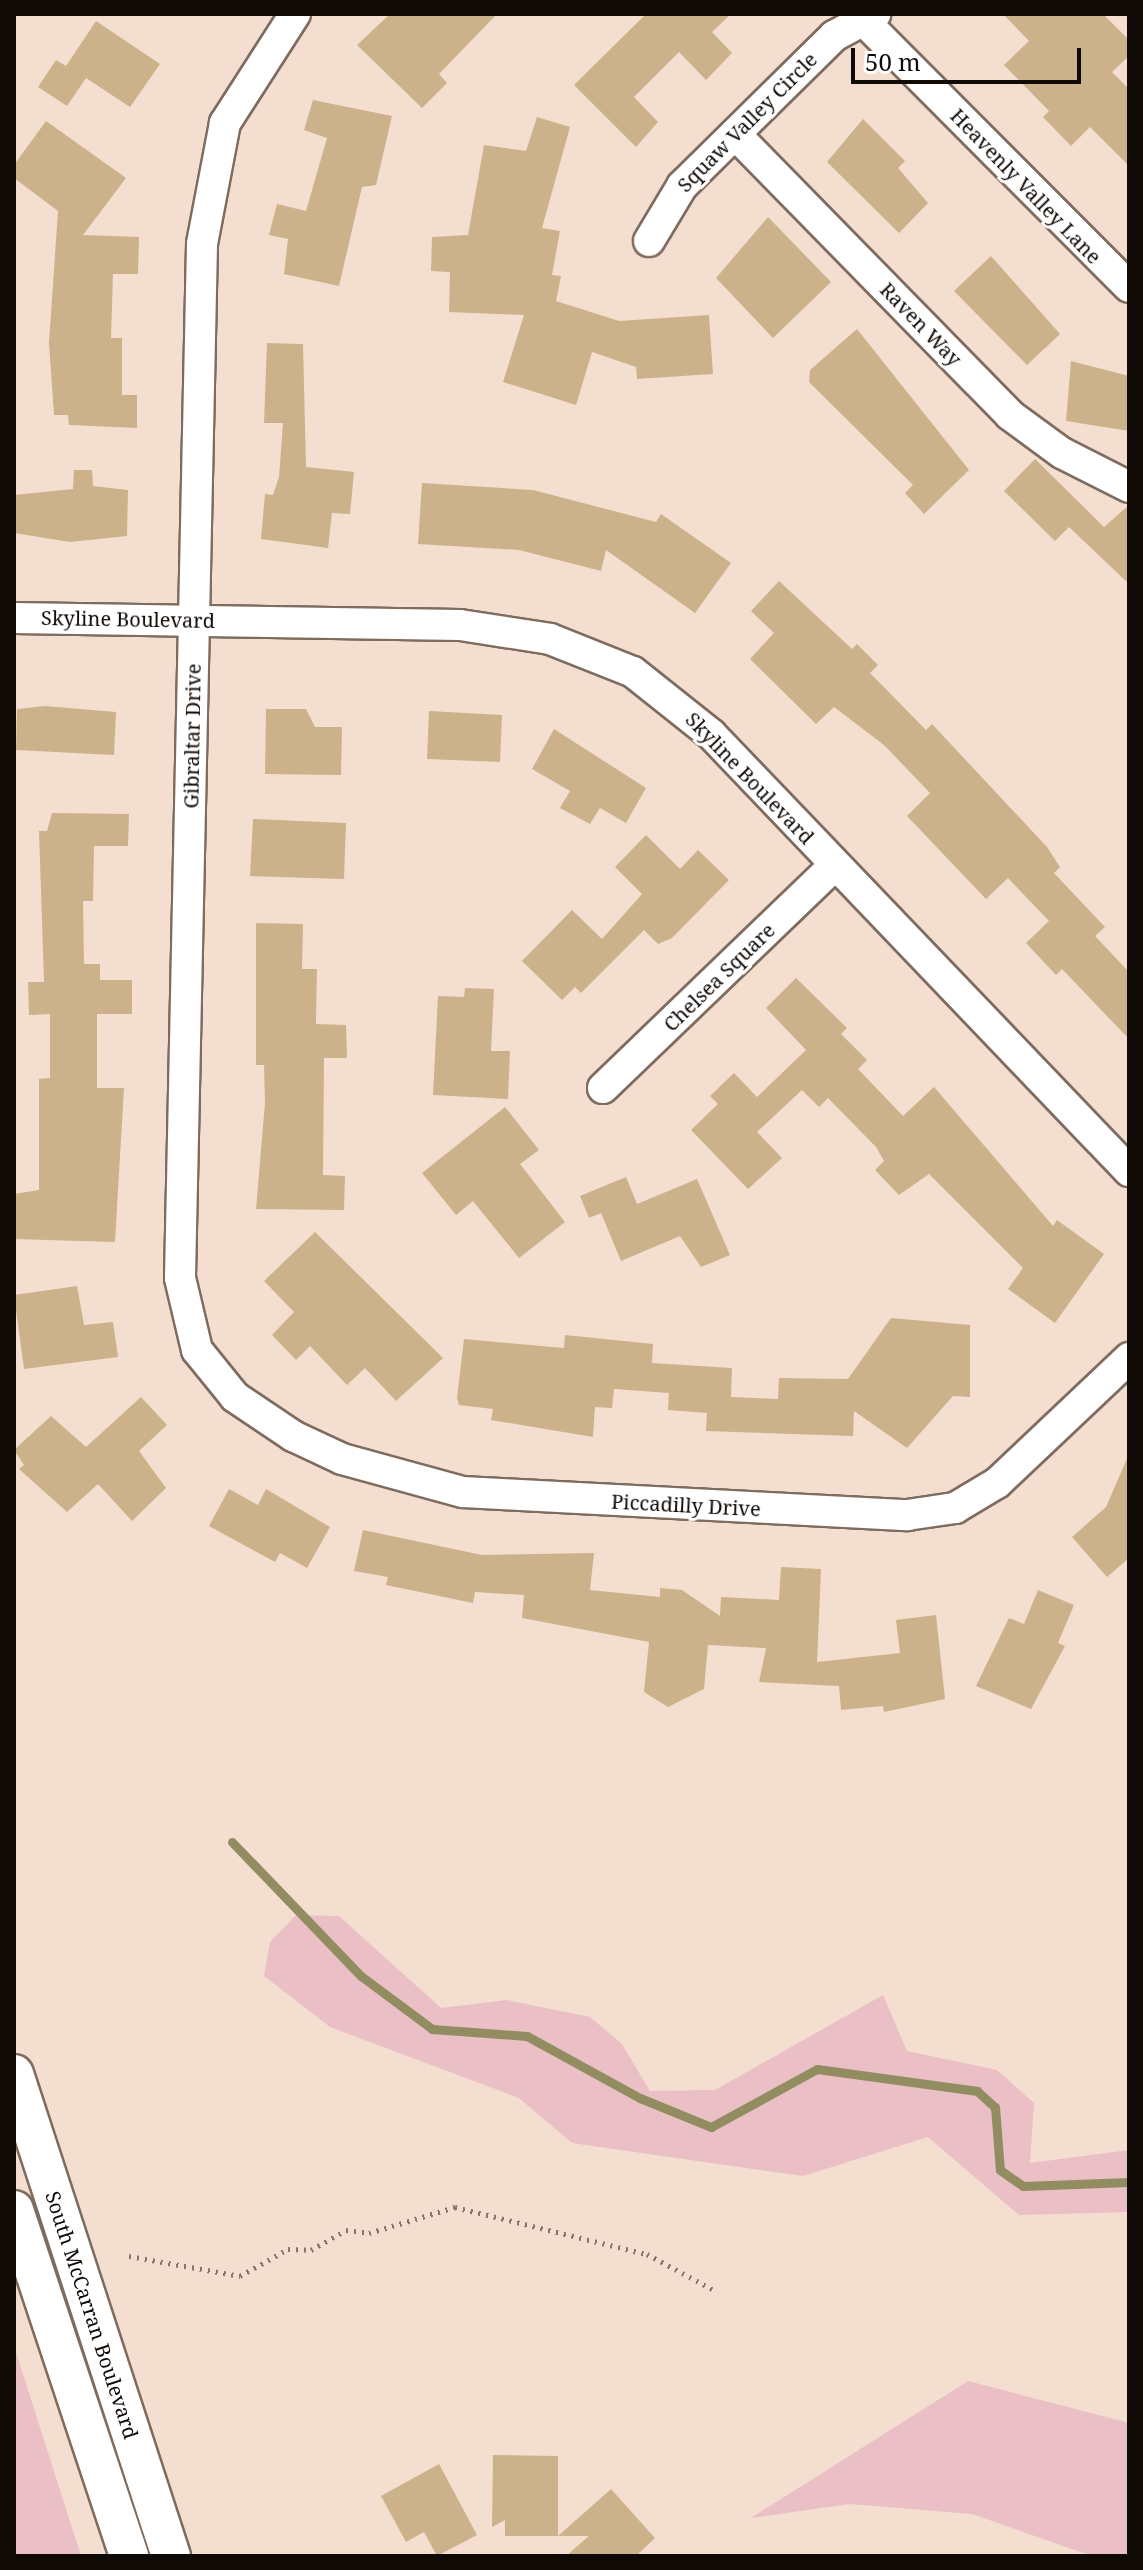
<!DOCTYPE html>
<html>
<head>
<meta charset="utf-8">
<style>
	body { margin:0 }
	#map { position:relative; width:1143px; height:2570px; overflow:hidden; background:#f4ded0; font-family:"Noto Serif",serif }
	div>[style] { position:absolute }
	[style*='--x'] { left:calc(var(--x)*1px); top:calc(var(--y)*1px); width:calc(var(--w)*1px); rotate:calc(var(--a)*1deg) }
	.green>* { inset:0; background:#eabfc5 }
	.stream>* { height:9px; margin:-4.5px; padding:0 4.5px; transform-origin:4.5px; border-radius:4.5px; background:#928d60 }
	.building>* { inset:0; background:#ccb28a }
	.path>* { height:5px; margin-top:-2.5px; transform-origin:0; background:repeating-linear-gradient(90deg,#84766d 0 2px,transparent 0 8px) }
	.roads { filter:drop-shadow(2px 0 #7e6c5f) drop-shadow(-2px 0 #7e6c5f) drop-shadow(0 2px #7e6c5f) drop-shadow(0 -2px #7e6c5f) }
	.minor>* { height:30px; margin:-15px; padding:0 15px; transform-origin:15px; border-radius:15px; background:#fff }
	.major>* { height:38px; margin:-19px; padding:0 19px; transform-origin:19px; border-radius:19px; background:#fff }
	span { translate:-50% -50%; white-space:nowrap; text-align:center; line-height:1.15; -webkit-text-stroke:6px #fff; paint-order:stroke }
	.street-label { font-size:20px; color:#100a06 }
	.frame { position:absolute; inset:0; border:16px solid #100a06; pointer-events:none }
	.scale { position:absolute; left:851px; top:48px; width:230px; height:36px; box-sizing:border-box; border:4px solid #100a06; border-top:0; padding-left:10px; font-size:24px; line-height:28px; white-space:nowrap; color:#100a06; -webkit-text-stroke:6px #fff; paint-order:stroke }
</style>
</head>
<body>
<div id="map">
	<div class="green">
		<div style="clip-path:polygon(296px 1915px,339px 1916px,441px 2008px,507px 2000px,590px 2017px,622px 2044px,650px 2091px,715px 2090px,883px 1995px,907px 2051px,997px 2070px,1034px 2103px,1030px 2163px,1129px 2150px,1129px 2212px,1019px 2215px,928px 2137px,803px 2176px,572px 2143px,519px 2098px,330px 2027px,264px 1976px,270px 1942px)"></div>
		<div style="clip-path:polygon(14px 2346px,81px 2556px,14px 2556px)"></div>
		<div style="clip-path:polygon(968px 2381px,1129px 2423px,1129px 2556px,1092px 2556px,972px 2514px,849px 2504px,751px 2518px)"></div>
	</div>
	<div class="stream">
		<div style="--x:232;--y:1842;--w:186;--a:46.1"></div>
		<div style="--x:361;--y:1976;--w:89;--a:36.7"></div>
		<div style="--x:432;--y:2029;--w:95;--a:4.2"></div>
		<div style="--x:527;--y:2036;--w:129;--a:28.8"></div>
		<div style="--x:640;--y:2098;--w:77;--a:22.2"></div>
		<div style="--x:711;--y:2127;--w:121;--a:-28.7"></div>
		<div style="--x:817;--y:2069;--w:162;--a:7.8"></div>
		<div style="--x:977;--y:2091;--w:24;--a:42"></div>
		<div style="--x:995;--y:2107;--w:63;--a:85.5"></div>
		<div style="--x:1000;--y:2170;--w:28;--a:35"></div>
		<div style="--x:1023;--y:2186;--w:106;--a:-2.2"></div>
	</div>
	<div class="building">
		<div style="clip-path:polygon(390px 14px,497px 14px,439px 74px,447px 83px,422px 108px,357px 45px)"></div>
		<div style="clip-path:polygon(646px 14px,731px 14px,712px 32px,732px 53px,706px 80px,679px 52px,634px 97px,658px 122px,636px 147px,574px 85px)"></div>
		<div style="clip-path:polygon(1003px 14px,1103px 14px,1129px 40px,1129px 56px,1112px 72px,1129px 89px,1129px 166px,1090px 127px,1071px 146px,1043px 117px,1049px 111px,1004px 65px,1029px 41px)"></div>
		<div style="clip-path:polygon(96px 21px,160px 64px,130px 107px,86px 78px,67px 106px,38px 87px,56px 60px,66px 66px)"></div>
		<div style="clip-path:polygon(313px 100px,392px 116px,376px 185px,362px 187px,339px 286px,284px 274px,288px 239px,269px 235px,277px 204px,306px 211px,327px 138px,304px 130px)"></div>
		<div style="clip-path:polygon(537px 117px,570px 127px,542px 228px,560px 231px,552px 275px,561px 276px,556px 301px,619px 321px,709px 315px,713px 374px,637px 379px,636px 367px,592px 352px,576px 405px,503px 382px,524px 315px,449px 312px,450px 272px,431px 271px,432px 237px,468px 235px,484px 145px,526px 151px)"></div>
		<div style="clip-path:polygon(863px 119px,905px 161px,898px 168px,928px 203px,899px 233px,827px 162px)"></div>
		<div style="clip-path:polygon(46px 121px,126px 178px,83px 235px,139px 237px,138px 274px,113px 274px,111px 338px,122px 338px,122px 395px,137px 395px,137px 428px,69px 425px,68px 415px,54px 415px,49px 343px,58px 211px,14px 178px,14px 165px)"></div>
		<div style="clip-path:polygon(768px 217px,831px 282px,773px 338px,716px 278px)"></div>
		<div style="clip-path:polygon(991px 256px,1060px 334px,1027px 365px,954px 291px)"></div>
		<div style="clip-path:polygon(857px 329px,969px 470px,924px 514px,905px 493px,913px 485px,809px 382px,810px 370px)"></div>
		<div style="clip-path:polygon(267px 343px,303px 344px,306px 467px,354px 472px,350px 514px,332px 513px,328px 548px,261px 539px,265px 494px,273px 495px,279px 477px,283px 423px,264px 423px)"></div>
		<div style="clip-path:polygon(1071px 361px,1129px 376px,1129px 431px,1066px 421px)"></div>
		<div style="clip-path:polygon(1035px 459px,1104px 527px,1129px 505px,1129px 584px,1069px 527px,1055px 541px,1004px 491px)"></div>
		<div style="clip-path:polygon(74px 470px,92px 470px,93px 486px,128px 490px,127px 536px,70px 542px,14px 533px,14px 495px,73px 489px)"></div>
		<div style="clip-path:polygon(422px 483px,533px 490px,656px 522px,661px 514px,731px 563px,695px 613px,606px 550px,601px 571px,519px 550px,418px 544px)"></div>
		<div style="clip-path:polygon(779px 581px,852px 649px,857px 644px,878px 665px,870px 673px,926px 730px,932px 724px,1047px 847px,1060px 867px,1054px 873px,1105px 927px,1095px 936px,1129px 972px,1129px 1039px,1062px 969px,1056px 975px,1026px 943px,1049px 921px,1008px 878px,986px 899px,907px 816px,930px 793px,884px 745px,834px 707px,816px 724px,750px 659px,774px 633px,751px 611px)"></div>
		<div style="clip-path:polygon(45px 706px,116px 712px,114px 755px,16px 750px,17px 709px)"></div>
		<div style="clip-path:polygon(266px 709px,306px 709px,315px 727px,342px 727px,341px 775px,265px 774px)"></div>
		<div style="clip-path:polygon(429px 711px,502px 715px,500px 762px,427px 759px)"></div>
		<div style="clip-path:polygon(554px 729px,646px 788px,626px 823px,600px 808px,590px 824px,560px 808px,570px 791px,532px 769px)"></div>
		<div style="clip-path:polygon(52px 813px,129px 814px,128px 846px,94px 846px,93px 901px,83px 901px,84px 964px,100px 964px,100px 980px,132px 980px,132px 1014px,97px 1014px,97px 1088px,124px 1088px,115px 1242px,14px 1239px,14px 1194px,39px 1190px,39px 1079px,50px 1078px,50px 1014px,29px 1015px,28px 982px,44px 982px,39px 831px,47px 831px)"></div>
		<div style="clip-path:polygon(253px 819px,346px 823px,344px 879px,250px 876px)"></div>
		<div style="clip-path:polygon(646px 835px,680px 869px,698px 850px,729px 880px,672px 938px,658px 944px,644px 930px,581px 993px,575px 987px,562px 1000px,522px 961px,572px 910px,602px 939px,642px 894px,615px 867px)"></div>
		<div style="clip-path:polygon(256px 923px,303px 924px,302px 969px,317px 969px,316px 1024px,346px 1025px,347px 1058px,324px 1058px,323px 1175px,345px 1176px,344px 1210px,256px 1209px,265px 1103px,264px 1065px,256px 1065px)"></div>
		<div style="clip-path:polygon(796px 978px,847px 1028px,841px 1034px,867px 1060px,858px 1069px,903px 1116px,934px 1087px,1053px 1226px,1057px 1220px,1104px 1254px,1055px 1323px,1008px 1289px,1023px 1268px,929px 1174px,899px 1195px,875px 1170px,884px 1161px,876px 1147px,828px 1098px,819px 1107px,802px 1090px,757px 1132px,782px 1158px,748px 1189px,691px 1130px,718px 1104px,710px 1096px,734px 1073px,757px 1097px,806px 1050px,766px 1008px)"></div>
		<div style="clip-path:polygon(465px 988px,494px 989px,491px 1051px,510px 1051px,508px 1099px,433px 1095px,438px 996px,464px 997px)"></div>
		<div style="clip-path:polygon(505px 1107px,539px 1150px,520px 1164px,565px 1222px,519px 1258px,473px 1201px,456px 1215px,422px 1173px)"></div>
		<div style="clip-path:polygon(626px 1177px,637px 1204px,697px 1179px,730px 1255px,701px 1267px,680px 1236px,621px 1261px,601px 1213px,589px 1218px,580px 1196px)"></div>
		<div style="clip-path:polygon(315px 1232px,443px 1358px,396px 1401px,365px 1368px,347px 1385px,310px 1346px,296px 1360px,272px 1335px,294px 1312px,264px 1281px)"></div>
		<div style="clip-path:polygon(77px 1286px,84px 1325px,113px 1322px,118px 1357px,24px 1369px,14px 1295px)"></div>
		<div style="clip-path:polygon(891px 1318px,970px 1325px,970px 1397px,953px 1396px,907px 1448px,854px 1411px,853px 1436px,706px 1431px,707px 1413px,668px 1410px,669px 1393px,614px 1389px,612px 1408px,595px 1407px,593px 1437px,491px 1420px,493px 1409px,459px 1405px,457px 1398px,464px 1339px,564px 1348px,565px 1335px,653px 1344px,652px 1363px,732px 1368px,731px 1397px,778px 1399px,779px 1378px,848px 1379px)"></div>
		<div style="clip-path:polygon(141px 1397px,167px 1425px,139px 1451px,166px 1488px,132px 1521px,98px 1484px,67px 1512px,19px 1469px,24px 1465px,14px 1450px,51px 1416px,86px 1447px)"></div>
		<div style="clip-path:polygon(1129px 1454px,1129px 1558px,1107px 1577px,1072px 1537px,1106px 1507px)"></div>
		<div style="clip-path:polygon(229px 1489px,258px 1505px,266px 1489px,330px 1527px,307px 1568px,280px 1553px,275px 1562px,209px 1526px)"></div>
		<div style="clip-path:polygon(363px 1530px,482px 1555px,594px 1553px,590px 1590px,660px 1597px,660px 1588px,682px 1590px,720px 1616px,721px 1597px,779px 1600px,781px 1567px,821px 1569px,817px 1662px,900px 1653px,896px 1620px,936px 1615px,945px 1699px,884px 1712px,883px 1706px,841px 1710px,839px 1686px,759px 1682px,766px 1648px,708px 1645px,704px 1689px,668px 1707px,644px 1692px,649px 1642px,522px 1618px,524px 1595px,475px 1592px,473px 1603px,386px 1585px,388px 1577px,354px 1571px)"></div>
		<div style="clip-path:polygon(1038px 1590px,1074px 1605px,1058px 1643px,1065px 1646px,1031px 1709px,976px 1686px,1009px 1618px,1024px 1624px)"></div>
		<div style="clip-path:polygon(493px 2455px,558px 2456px,558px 2536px,611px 2489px,655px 2538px,636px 2556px,566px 2556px,589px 2536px,505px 2536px,505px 2520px,492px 2527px)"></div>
		<div style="clip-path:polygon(439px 2464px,477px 2535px,437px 2556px,424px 2532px,406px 2542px,381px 2496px)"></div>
	</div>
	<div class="path">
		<div style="--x:129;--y:2256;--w:113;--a:10.2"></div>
		<div style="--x:240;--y:2276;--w:55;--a:-29.4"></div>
		<div style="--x:288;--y:2249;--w:23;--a:2"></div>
		<div style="--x:311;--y:2250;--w:40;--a:-29.7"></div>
		<div style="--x:346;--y:2230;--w:23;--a:7"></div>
		<div style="--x:369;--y:2233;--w:90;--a:-16.8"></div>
		<div style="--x:455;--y:2207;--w:198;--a:13.8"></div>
		<div style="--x:647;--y:2254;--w:74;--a:28.3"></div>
	</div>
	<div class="roads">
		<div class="minor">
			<div style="--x:295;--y:14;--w:130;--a:122.7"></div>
			<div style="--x:225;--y:123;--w:123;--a:100.8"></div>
			<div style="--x:202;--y:244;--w:1034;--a:91.22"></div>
			<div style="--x:180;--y:1278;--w:74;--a:76.7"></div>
			<div style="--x:197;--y:1350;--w:60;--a:51"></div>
			<div style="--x:235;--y:1397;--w:70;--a:33.9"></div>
			<div style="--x:293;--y:1436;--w:54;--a:25.1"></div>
			<div style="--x:342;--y:1459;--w:125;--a:15.3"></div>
			<div style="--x:463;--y:1492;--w:445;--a:3"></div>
			<div style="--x:907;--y:1515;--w:49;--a:-8.3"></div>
			<div style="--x:955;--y:1508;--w:49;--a:-30.8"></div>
			<div style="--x:997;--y:1483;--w:182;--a:-43.4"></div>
			<div style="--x:857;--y:14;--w:385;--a:45.1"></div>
			<div style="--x:735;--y:134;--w:393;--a:45.6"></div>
			<div style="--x:1010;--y:415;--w:64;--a:36.2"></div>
			<div style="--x:1062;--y:453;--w:75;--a:26.9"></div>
			<div style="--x:649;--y:241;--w:64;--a:-59"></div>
			<div style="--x:682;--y:186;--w:214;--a:-44.6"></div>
			<div style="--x:834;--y:36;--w:47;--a:-28.2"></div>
			<div style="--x:14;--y:618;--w:446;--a:0.9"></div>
			<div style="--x:460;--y:625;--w:91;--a:8.8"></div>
			<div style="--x:550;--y:639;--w:89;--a:21.7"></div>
			<div style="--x:633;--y:672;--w:100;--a:38.5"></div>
			<div style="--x:711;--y:734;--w:605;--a:46.27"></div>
			<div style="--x:603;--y:1088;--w:322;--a:-43.9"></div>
		</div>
		<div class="major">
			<div style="--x:14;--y:2074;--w:507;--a:71.96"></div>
			<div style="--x:14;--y:2210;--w:365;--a:71.6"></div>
		</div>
	</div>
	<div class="street-label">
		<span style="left:747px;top:122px;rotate:-45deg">Squaw Valley Circle</span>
		<span style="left:1026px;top:186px;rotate:46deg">Heavenly Valley Lane</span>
		<span style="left:921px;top:324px;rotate:46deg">Raven Way</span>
		<span style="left:128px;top:619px;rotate:1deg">Skyline Boulevard</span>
		<span style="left:192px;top:736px;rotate:-89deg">Gibraltar Drive</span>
		<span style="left:750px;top:778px;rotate:46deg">Skyline Boulevard</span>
		<span style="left:719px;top:977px;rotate:-44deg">Chelsea Square</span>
		<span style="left:686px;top:1505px;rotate:3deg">Piccadilly Drive</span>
		<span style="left:92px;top:2315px;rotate:72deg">South McCarran Boulevard</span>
	</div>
	<div class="frame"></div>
	<div class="scale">50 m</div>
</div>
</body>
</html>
